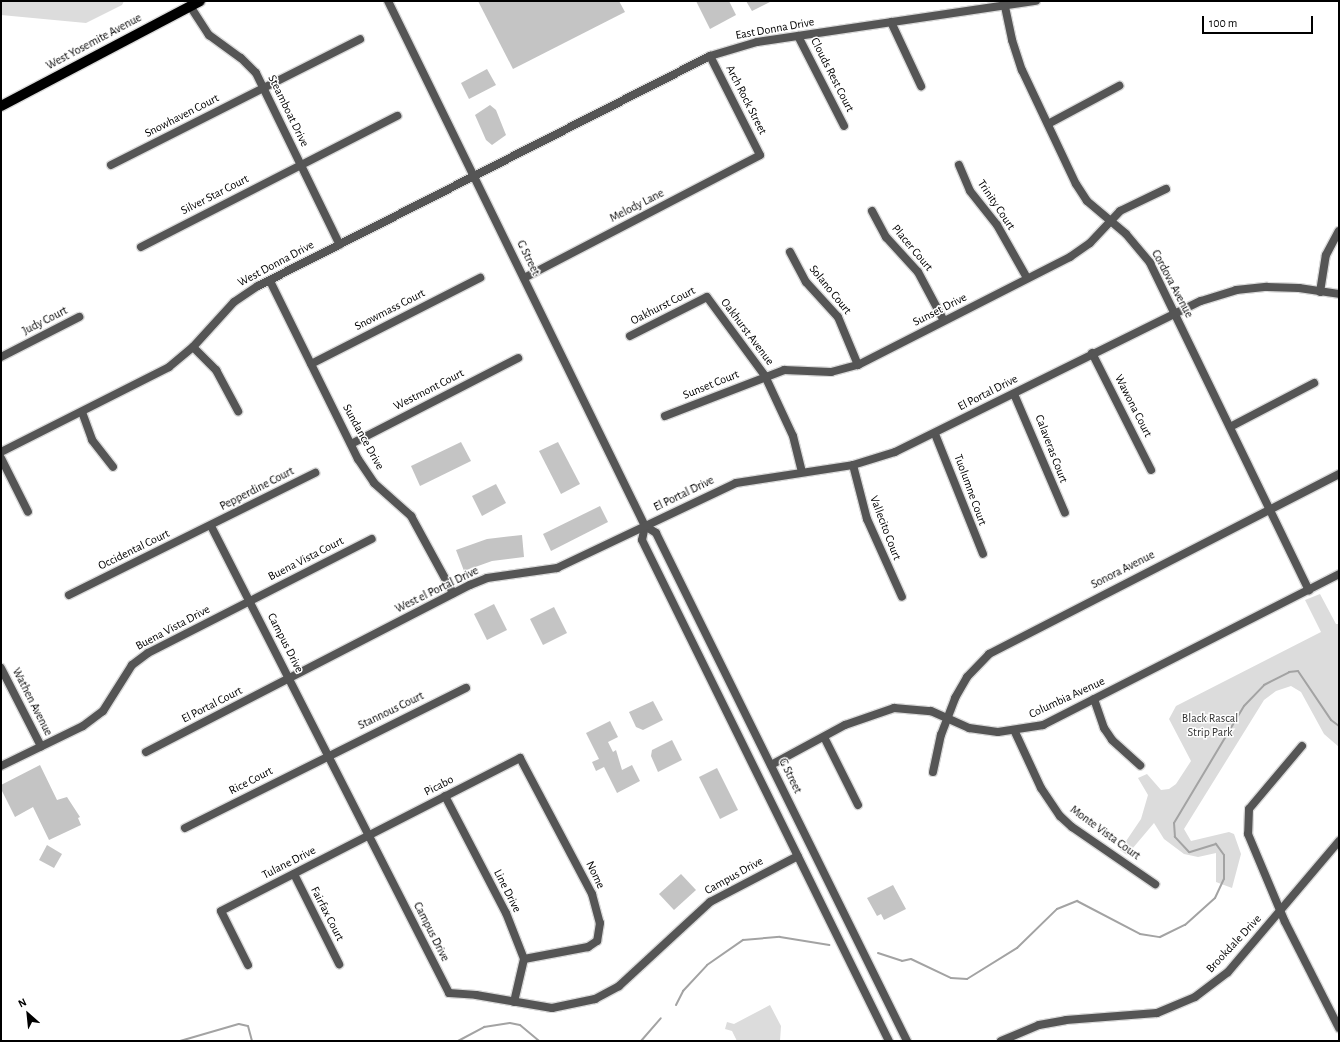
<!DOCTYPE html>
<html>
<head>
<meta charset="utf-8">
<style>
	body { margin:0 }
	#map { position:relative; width:1340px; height:1042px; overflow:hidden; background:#fff; font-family:"Alegreya Sans",sans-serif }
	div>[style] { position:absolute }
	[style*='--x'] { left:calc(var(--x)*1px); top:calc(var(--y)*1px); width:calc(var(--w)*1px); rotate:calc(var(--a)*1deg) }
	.green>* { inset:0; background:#dcdcdc }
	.stream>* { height:2px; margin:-1px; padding:0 1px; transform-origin:1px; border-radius:1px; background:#a3a3a3 }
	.building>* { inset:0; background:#c4c4c4 }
	.roads { filter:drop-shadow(1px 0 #dbdbdb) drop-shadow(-1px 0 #dbdbdb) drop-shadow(0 1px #dbdbdb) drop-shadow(0 -1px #dbdbdb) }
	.minor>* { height:8px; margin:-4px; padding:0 4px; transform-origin:4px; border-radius:4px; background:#555 }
	.major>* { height:10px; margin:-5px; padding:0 5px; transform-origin:5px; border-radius:5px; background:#000 }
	span { translate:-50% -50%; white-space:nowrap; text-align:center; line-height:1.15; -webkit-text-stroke:3px #fff; paint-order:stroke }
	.street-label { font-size:12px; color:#000 }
	.park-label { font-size:12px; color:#333 }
	.frame { position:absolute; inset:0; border:2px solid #000; pointer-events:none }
	.north { position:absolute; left:8px; top:994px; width:40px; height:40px; -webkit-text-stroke:3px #fff; paint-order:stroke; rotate:333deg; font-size:11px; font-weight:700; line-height:16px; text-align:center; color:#000 }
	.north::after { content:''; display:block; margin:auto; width:14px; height:18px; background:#000; clip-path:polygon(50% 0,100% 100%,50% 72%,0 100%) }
	.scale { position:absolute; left:1202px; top:16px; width:111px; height:18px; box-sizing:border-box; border:2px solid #000; border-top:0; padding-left:5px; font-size:12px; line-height:14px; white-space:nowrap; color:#000; -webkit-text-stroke:3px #fff; paint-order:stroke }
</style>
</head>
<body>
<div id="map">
	<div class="green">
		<div style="clip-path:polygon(1px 1px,124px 1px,122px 5px,86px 23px,1px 15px)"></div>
		<div style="clip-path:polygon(1320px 594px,1336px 624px,1339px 624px,1339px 747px,1324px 734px,1301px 692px,1291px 686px,1276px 691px,1264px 700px,1184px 829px,1191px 841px,1229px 832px,1234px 834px,1241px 854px,1232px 888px,1216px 882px,1216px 853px,1198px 857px,1184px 854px,1164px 839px,1154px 823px,1127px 855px,1120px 850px,1141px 819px,1148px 795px,1138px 778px,1147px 774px,1161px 790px,1169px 789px,1176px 784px,1191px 761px,1169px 719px,1176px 706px,1321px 632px,1305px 600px)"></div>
		<div style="clip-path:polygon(770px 1005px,781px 1026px,780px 1041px,737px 1041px,732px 1031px,725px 1029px,727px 1022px,734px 1024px)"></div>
	</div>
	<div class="stream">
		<div style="--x:878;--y:953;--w:25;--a:18"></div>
		<div style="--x:902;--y:961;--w:9;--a:-13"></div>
		<div style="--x:911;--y:959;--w:44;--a:25.4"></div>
		<div style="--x:951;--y:978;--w:16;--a:4"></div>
		<div style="--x:967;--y:979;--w:59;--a:-31.8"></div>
		<div style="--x:1017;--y:948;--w:56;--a:-44.3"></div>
		<div style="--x:1057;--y:909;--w:22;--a:-22"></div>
		<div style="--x:1077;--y:901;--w:71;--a:27.6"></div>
		<div style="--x:1140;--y:934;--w:20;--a:9"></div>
		<div style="--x:1160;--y:937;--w:28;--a:-26"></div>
		<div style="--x:1185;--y:925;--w:40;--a:-42"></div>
		<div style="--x:1215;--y:898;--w:21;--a:-65"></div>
		<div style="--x:1224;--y:879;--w:24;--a:-90"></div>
		<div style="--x:1224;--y:855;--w:14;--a:-126"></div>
		<div style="--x:1216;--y:844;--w:28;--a:163"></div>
		<div style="--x:1189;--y:852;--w:21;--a:-133"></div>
		<div style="--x:1175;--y:837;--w:14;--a:-94"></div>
		<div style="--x:1174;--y:823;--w:136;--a:-59.1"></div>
		<div style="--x:1244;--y:706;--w:29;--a:-46"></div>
		<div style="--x:1264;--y:685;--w:28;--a:-27"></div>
		<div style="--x:1289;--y:672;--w:9;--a:-6"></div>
		<div style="--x:1298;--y:671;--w:59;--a:56"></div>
		<div style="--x:1331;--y:720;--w:10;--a:37"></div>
		<div style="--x:676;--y:1005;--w:16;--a:-63"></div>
		<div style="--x:683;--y:991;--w:35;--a:-47"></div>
		<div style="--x:707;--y:965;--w:44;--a:-34.8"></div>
		<div style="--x:743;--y:940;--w:37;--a:-5"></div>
		<div style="--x:780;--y:937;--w:50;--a:9.3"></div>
		<div style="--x:180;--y:1041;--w:61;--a:-16.1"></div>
		<div style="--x:239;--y:1024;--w:9;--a:13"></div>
		<div style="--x:248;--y:1026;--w:16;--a:75"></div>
		<div style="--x:458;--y:1041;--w:30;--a:-28"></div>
		<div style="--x:484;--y:1027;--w:26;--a:-9"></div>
		<div style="--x:510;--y:1023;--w:10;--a:11"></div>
		<div style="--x:520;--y:1025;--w:25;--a:40"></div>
		<div style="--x:641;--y:1041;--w:30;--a:-49"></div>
	</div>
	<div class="building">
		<div style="clip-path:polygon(478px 1px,619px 1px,625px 12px,513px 69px)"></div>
		<div style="clip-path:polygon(696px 1px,729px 1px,736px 15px,710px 29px)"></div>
		<div style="clip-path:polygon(746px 1px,772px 1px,752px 11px)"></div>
		<div style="clip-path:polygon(487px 69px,496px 85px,469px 99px,461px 83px)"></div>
		<div style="clip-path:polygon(490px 105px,496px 110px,506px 135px,492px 145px,486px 140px,475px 115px)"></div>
		<div style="clip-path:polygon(461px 442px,471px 461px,420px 486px,411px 466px)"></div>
		<div style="clip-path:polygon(558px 442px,580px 484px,561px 494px,539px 451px)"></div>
		<div style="clip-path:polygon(496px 484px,506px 503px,482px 516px,472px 496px)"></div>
		<div style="clip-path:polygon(600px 506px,608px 522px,551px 551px,543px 534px)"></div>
		<div style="clip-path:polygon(522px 535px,524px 557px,492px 561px,464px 571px,456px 550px,487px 539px)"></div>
		<div style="clip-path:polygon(494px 604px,507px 630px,487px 640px,474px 614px)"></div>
		<div style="clip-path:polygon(554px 607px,567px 633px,543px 645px,530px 619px)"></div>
		<div style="clip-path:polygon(653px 701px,663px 720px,643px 730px,636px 727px,629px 712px)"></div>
		<div style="clip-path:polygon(610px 721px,618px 737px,608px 742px,613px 752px,616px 750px,622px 770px,632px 765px,640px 781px,617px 793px,604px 767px,596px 771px,592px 762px,599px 759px,586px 733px)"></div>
		<div style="clip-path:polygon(672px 740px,682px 760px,658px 772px,651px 756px,652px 750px)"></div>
		<div style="clip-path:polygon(40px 765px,57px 800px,67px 797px,80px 817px,78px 818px,81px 825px,49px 840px,33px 807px,15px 817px,1px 789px,1px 785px)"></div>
		<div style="clip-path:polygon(717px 768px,738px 810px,720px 819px,699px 777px)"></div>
		<div style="clip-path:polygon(47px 845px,62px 854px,54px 868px,39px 860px)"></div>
		<div style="clip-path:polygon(681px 874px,696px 890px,674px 910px,659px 894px)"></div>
		<div style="clip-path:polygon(893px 885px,906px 909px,884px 920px,881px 914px,877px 916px,867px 898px)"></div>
	</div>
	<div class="roads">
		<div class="minor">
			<div style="--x:388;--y:1;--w:585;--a:63.92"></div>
			<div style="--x:645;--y:526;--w:13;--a:32"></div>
			<div style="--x:656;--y:533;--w:567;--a:63.71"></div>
			<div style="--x:1004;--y:2;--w:39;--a:78"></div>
			<div style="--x:1012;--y:40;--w:32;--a:72"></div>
			<div style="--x:1022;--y:70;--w:126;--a:64.7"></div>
			<div style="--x:1076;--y:184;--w:20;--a:57"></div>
			<div style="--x:1087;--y:201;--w:51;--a:40.2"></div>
			<div style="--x:1126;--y:234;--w:38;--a:50"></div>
			<div style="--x:1150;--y:263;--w:364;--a:64.1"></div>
			<div style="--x:190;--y:6;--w:35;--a:57"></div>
			<div style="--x:209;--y:35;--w:39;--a:36"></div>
			<div style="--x:241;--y:58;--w:21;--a:45"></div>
			<div style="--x:256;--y:73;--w:191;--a:64"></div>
			<div style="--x:891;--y:22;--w:71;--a:64.9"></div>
			<div style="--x:798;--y:36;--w:101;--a:62.9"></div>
			<div style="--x:1048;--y:124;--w:81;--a:-28.2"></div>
			<div style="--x:111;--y:165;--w:279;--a:-26.8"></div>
			<div style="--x:959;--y:165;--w:28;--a:67"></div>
			<div style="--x:970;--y:191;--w:43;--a:51.5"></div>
			<div style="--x:997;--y:225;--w:61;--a:60.5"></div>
			<div style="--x:872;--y:211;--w:30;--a:62"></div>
			<div style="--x:886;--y:237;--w:47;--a:47.6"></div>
			<div style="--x:918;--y:272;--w:55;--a:62"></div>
			<div style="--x:141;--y:247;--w:288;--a:-27.1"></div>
			<div style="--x:790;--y:252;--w:34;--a:62"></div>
			<div style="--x:806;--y:282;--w:47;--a:47.6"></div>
			<div style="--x:838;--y:317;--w:52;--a:67.4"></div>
			<div style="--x:524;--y:278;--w:266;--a:-27.5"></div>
			<div style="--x:760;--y:155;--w:111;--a:-116.8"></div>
			<div style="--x:270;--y:281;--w:199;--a:63.7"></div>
			<div style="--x:358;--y:459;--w:29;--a:56"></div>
			<div style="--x:374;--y:483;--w:50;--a:41.7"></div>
			<div style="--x:411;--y:516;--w:88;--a:61.4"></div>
			<div style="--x:1320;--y:292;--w:37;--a:-81"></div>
			<div style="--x:1326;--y:255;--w:27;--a:-62"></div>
			<div style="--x:630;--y:336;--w:86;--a:-26.9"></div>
			<div style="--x:707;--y:297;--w:98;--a:53.7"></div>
			<div style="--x:765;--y:376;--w:66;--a:65"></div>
			<div style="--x:793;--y:436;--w:36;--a:76"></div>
			<div style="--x:193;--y:347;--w:33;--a:45"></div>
			<div style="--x:216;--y:370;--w:47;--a:61.8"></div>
			<div style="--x:1092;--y:353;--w:131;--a:63.2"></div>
			<div style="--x:1;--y:357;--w:88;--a:-27.1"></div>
			<div style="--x:311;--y:364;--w:190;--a:-27"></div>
			<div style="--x:1014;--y:394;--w:129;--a:66.8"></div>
			<div style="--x:82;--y:412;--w:30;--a:70"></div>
			<div style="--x:92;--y:440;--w:34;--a:52"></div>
			<div style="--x:665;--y:416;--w:128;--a:-21.1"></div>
			<div style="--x:784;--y:370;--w:47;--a:2.4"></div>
			<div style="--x:831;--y:372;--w:28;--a:-15"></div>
			<div style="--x:858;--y:365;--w:238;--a:-27"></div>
			<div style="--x:1070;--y:257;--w:24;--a:-35"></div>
			<div style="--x:1090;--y:243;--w:44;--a:-46.8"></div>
			<div style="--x:1120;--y:211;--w:51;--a:-25.6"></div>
			<div style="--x:1230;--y:427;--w:95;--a:-27.6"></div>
			<div style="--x:935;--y:434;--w:129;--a:68.2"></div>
			<div style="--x:351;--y:444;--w:188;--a:-27.2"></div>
			<div style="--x:1;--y:452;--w:188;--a:-26.8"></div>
			<div style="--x:169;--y:367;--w:31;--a:-40"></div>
			<div style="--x:193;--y:347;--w:61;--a:-47.7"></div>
			<div style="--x:234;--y:302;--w:29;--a:-34"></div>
			<div style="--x:258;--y:286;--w:507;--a:-26.97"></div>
			<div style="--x:710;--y:56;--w:49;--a:-16.6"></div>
			<div style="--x:757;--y:42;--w:282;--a:-8.4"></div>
			<div style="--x:1;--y:458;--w:60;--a:63.4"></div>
			<div style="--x:853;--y:465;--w:56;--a:75.5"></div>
			<div style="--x:867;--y:519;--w:85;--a:65.8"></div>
			<div style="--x:211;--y:526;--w:524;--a:62.99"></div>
			<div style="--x:449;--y:993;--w:27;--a:4"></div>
			<div style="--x:476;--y:995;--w:77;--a:9.7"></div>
			<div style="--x:552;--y:1008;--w:44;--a:-11.8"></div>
			<div style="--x:595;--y:999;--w:27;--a:-28"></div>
			<div style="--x:619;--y:986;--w:124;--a:-42.7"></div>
			<div style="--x:710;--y:902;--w:99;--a:-27.6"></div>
			<div style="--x:645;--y:526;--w:14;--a:102"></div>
			<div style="--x:642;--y:540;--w:559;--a:63.76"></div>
			<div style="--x:69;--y:595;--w:275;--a:-26.4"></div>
			<div style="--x:1;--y:668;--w:88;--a:62.9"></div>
			<div style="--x:1094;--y:699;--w:31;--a:71"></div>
			<div style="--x:1104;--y:728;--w:14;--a:56"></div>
			<div style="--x:1112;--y:740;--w:38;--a:42"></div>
			<div style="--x:1015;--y:732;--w:62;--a:65.1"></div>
			<div style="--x:1041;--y:788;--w:34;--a:56"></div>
			<div style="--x:1060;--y:816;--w:16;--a:43"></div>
			<div style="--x:1072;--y:827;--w:101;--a:34.5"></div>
			<div style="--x:824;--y:737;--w:76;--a:63.4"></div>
			<div style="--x:1302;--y:746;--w:82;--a:130.1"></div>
			<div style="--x:1249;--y:809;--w:25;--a:92"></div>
			<div style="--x:1248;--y:834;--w:95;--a:67.2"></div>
			<div style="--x:1285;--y:922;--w:119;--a:63"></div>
			<div style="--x:146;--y:752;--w:365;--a:-27.3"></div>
			<div style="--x:470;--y:585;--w:18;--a:-22"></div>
			<div style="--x:487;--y:578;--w:71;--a:-8.1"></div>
			<div style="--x:557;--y:568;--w:198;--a:-25.4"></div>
			<div style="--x:736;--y:483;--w:118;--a:-8.7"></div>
			<div style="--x:853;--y:465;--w:44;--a:-17.2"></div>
			<div style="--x:895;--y:452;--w:341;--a:-26.3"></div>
			<div style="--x:1201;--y:301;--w:37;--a:-17"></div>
			<div style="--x:1236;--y:290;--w:31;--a:-6"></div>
			<div style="--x:1267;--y:287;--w:32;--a:2"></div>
			<div style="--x:1299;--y:288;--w:40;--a:8.5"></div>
			<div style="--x:771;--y:765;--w:84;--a:-28.4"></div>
			<div style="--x:845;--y:725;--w:52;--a:-19.1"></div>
			<div style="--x:894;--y:708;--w:37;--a:5"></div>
			<div style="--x:931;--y:711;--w:42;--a:24.1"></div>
			<div style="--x:969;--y:728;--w:29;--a:8"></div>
			<div style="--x:998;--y:732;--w:46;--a:-8.8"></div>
			<div style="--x:1043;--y:725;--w:332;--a:-27"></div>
			<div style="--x:1;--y:766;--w:91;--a:-26"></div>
			<div style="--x:83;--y:726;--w:25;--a:-37"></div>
			<div style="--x:103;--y:711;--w:54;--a:-57.8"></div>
			<div style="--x:132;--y:665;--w:20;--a:-37"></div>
			<div style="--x:148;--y:653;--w:251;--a:-27"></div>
			<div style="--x:933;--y:772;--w:38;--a:-78"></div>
			<div style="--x:941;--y:735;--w:40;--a:-69"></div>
			<div style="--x:955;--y:698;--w:24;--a:-60"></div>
			<div style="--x:967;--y:677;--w:32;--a:-46"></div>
			<div style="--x:989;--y:654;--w:394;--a:-27.2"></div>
			<div style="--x:445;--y:796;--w:132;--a:62.5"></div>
			<div style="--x:506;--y:913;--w:49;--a:68.6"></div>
			<div style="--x:524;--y:959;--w:44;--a:103.1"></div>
			<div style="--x:185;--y:828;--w:314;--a:-26.5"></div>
			<div style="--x:294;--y:874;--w:101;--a:63.4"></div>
			<div style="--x:248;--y:965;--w:60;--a:-116.6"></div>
			<div style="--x:221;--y:911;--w:336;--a:-27.1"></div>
			<div style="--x:520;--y:758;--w:154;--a:62.1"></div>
			<div style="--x:592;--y:894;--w:30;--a:75"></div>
			<div style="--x:600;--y:923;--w:18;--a:99"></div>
			<div style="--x:597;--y:941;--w:11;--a:146"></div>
			<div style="--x:588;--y:947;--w:65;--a:169.4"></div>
			<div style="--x:1001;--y:1041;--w:41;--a:-22.8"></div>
			<div style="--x:1039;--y:1025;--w:27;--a:-10"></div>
			<div style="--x:1066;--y:1020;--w:91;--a:-4.4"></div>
			<div style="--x:1157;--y:1013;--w:41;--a:-22.8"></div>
			<div style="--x:1195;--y:997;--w:41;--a:-37.1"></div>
			<div style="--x:1228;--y:972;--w:172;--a:-49.7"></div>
		</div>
		<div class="major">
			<div style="--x:1;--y:106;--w:225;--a:-27.8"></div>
		</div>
	</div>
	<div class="street-label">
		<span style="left:775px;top:29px;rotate:-10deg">East Donna Drive</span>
		<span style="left:94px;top:42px;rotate:-28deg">West Yosemite Avenue</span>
		<span style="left:832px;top:75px;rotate:63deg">Clouds Rest Court</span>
		<span style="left:746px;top:100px;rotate:63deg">Arch Rock Street</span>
		<span style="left:288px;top:111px;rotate:64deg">Steamboat Drive</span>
		<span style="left:182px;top:116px;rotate:-27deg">Snowhaven Court</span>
		<span style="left:215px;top:195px;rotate:-27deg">Silver Star Court</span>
		<span style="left:996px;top:205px;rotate:56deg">Trinity Court</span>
		<span style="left:637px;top:206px;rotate:-27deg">Melody Lane</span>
		<span style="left:912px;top:248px;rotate:50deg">Placer Court</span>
		<span style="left:528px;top:258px;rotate:64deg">G Street</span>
		<span style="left:276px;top:264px;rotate:-28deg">West Donna Drive</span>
		<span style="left:1172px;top:284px;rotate:62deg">Cordova Avenue</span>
		<span style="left:830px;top:290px;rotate:51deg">Solano Court</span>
		<span style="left:663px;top:306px;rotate:-27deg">Oakhurst Court</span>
		<span style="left:390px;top:310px;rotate:-27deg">Snowmass Court</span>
		<span style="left:940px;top:310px;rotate:-27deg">Sunset Drive</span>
		<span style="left:45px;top:321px;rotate:-27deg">Judy Court</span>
		<span style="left:747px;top:332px;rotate:53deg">Oakhurst Avenue</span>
		<span style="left:711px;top:385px;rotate:-22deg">Sunset Court</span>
		<span style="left:429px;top:390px;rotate:-27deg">Westmont Court</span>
		<span style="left:988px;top:393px;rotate:-27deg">El Portal Drive</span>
		<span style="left:1133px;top:406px;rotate:63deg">Wawona Court</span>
		<span style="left:363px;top:437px;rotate:61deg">Sundance Drive</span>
		<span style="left:1051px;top:449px;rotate:69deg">Calaveras Court</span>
		<span style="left:257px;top:489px;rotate:-27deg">Pepperdine Court</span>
		<span style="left:970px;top:490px;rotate:70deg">Tuolumne Court</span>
		<span style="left:684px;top:494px;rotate:-26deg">El Portal Drive</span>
		<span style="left:885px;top:528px;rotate:69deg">Vallecito Court</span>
		<span style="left:134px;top:550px;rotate:-26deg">Occidental Court</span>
		<span style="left:306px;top:559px;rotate:-27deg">Buena Vista Court</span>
		<span style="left:1123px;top:570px;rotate:-27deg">Sonora Avenue</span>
		<span style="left:437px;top:590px;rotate:-26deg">West el Portal Drive</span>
		<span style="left:173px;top:628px;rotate:-28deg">Buena Vista Drive</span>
		<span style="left:285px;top:643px;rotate:63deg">Campus Drive</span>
		<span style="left:1067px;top:698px;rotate:-25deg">Columbia Avenue</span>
		<span style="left:32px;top:702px;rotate:63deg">Wathen Avenue</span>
		<span style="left:212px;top:705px;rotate:-27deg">El Portal Court</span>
		<span style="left:391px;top:711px;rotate:-26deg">Stannous Court</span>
		<span style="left:790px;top:776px;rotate:64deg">G Street</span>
		<span style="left:251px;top:781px;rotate:-27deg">Rice Court</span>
		<span style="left:439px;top:786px;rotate:-27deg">Picabo</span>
		<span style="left:1105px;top:833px;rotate:36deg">Monte Vista Court</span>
		<span style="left:289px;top:863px;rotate:-27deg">Tulane Drive</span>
		<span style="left:595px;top:875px;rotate:65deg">Nome</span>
		<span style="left:734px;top:876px;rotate:-29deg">Campus Drive</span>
		<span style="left:507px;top:891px;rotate:63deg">Line Drive</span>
		<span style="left:327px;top:914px;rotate:63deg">Fairfax Court</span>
		<span style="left:431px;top:932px;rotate:63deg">Campus Drive</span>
		<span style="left:1234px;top:944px;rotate:-47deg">Brookdale Drive</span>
	</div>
	<div class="park-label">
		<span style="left:1210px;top:726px">Black Rascal<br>Strip Park</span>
	</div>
	<div class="frame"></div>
	<div class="north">N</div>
	<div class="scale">100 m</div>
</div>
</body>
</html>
